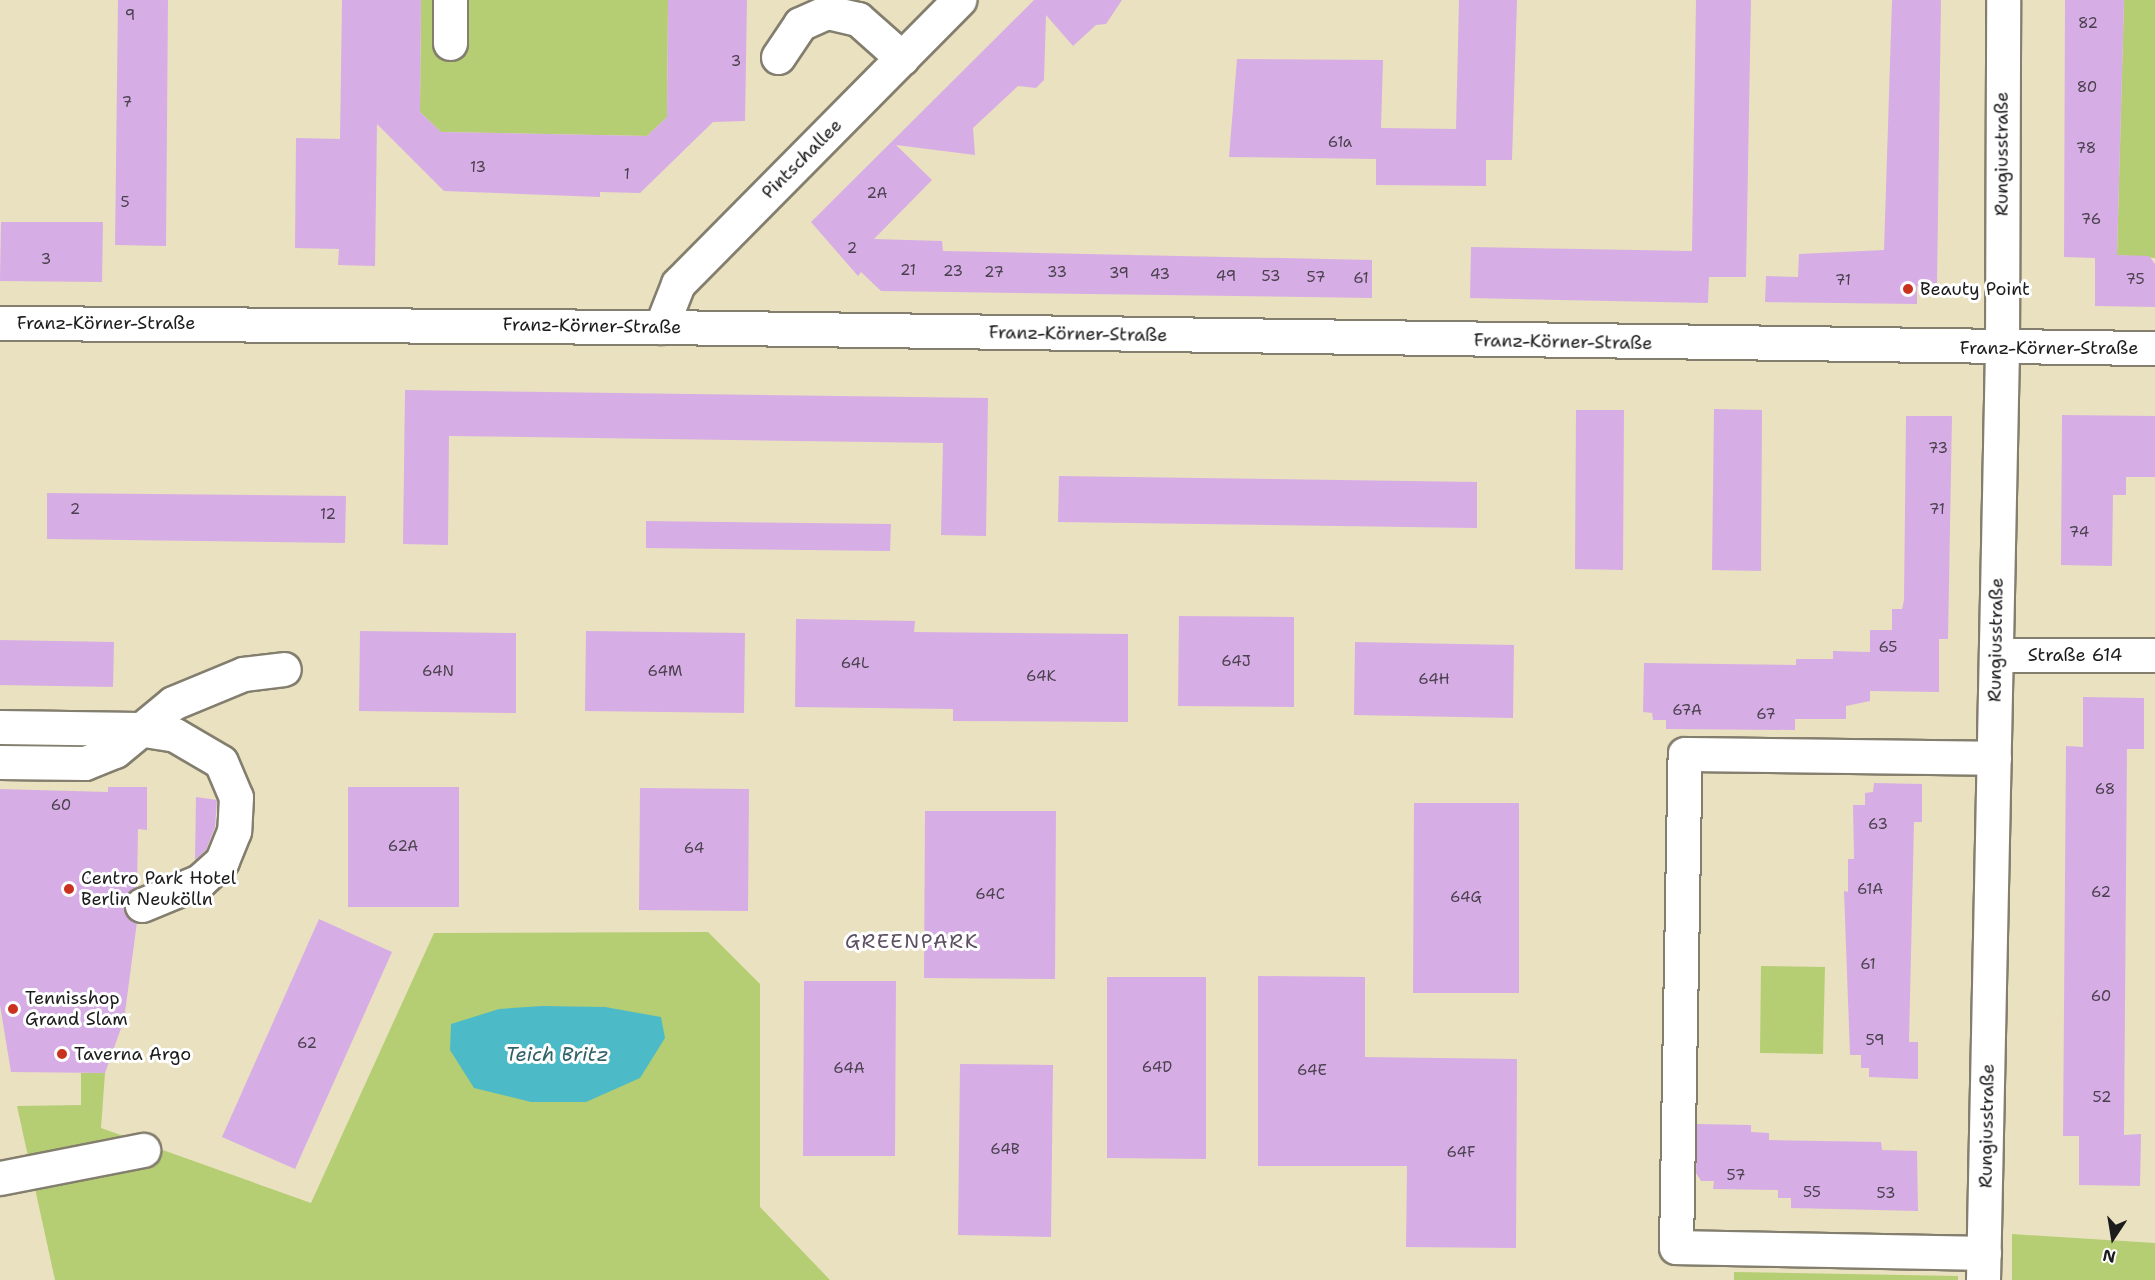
<!DOCTYPE html>
<html>
<head>
<meta charset="utf-8">
<style>
	body { margin:0 }
	#map { position:relative; width:2155px; height:1280px; overflow:hidden; background:#eae1c0; font-family:"Shantell Sans",sans-serif }
	div>[style] { position:absolute }
	[style*='--x'] { left:calc(var(--x)*1px); top:calc(var(--y)*1px); width:calc(var(--w)*1px); rotate:calc(var(--a)*1deg) }
	.green>* { inset:0; background:#b5ce73 }
	.water>* { inset:0; background:#4dbac7 }
	.building>* { inset:0; background:#d6aee5 }
	.roads { filter:drop-shadow(2px 0 #837e6e) drop-shadow(-2px 0 #837e6e) drop-shadow(0 2px #837e6e) drop-shadow(0 -2px #837e6e) }
	.minor>* { height:33px; margin:-16.5px; padding:0 16.5px; transform-origin:16.5px; border-radius:16.5px; background:#fff }
	.dots>* { width:16px; height:16px; translate:-50% -50%; box-sizing:border-box; border:3px solid #fff; border-radius:50% }
	span { translate:-50% -50%; white-space:nowrap; text-align:center; line-height:1.15; -webkit-text-stroke:6px #fff; paint-order:stroke }
	.number-label { font-size:15px; color:#4a404e }
	.number-label span { -webkit-text-stroke-width:0 }
	.street-label { font-size:18px; color:#1c1c1c }
	.poi-label { font-size:18px; color:#1c1c1c }
	.left { translate:0 -50%; text-align:left }
	.neighbourhood-label { font-size:20px; color:#5d4f62; letter-spacing:1.5px }
	.water-label { font-size:20px; color:#326369; font-style:italic }
	.north { position:absolute; left:2083px; top:1208px; width:60px; height:60px; -webkit-text-stroke:4px #fff; paint-order:stroke; rotate:192deg; font-size:16px; font-weight:700; line-height:24px; text-align:center; color:#1c1c1c }
	.north::after { content:''; display:block; margin:auto; width:21px; height:27px; background:#1c1c1c; clip-path:polygon(50% 0,100% 100%,50% 72%,0 100%) }
</style>
</head>
<body>
<div id="map">
	<div class="green">
		<div style="clip-path:polygon(421px 0,668px 0,667px 117px,647px 136px,441px 132px,420px 112px)"></div>
		<div style="clip-path:polygon(2124px 0,2155px 0,2155px 258px,2117px 255px)"></div>
		<div style="clip-path:polygon(708px 932px,760px 984px,760px 1207px,830px 1280px,945px 1280px,55px 1280px,17px 1106px,81px 1105px,81px 1073px,105px 1073px,101px 1128px,311px 1203px,434px 933px)"></div>
		<div style="clip-path:polygon(1761px 966px,1825px 967px,1823px 1054px,1760px 1053px)"></div>
		<div style="clip-path:polygon(2012px 1234px,2155px 1243px,2155px 1280px,2012px 1280px)"></div>
		<div style="clip-path:polygon(1734px 1272px,1958px 1276px,1958px 1280px,1734px 1280px)"></div>
	</div>
	<div class="water">
		<div style="clip-path:polygon(542px 1006px,605px 1007px,661px 1017px,665px 1038px,640px 1078px,586px 1102px,531px 1102px,474px 1088px,450px 1050px,451px 1024px,499px 1009px)"></div>
	</div>
	<div class="building">
		<div style="clip-path:polygon(118px 0,168px 0,166px 246px,115px 245px)"></div>
		<div style="clip-path:polygon(342px 0,421px 0,420px 112px,441px 132px,647px 136px,667px 117px,668px 0,747px 0,745px 121px,713px 122px,640px 193px,600px 192px,600px 197px,444px 191px,377px 124px,375px 266px,338px 265px,339px 249px,295px 248px,296px 138px,340px 139px)"></div>
		<div style="clip-path:polygon(1034px 0,1122px 0,1106px 24px,1096px 25px,1073px 46px,1046px 15px,1044px 80px,1036px 88px,1018px 86px,973px 128px,975px 155px,896px 145px,932px 180px,874px 239px,942px 241px,943px 251px,1372px 260px,1372px 298px,881px 291px,861px 272px,858px 276px,811px 222px)"></div>
		<div style="clip-path:polygon(1459px 0,1517px 0,1512px 160px,1486px 160px,1486px 186px,1376px 185px,1376px 159px,1229px 157px,1237px 59px,1383px 60px,1381px 128px,1456px 129px)"></div>
		<div style="clip-path:polygon(1696px 0,1751px 0,1746px 277px,1709px 277px,1708px 303px,1470px 298px,1471px 247px,1692px 251px)"></div>
		<div style="clip-path:polygon(1892px 0,1941px 0,1937px 285px,1917px 286px,1917px 304px,1765px 302px,1766px 276px,1798px 277px,1799px 254px,1884px 250px)"></div>
		<div style="clip-path:polygon(2065px 0,2124px 0,2117px 255px,2149px 256px,2155px 264px,2155px 307px,2095px 306px,2095px 258px,2064px 257px)"></div>
		<div style="clip-path:polygon(1px 222px,103px 222px,102px 282px,0 281px)"></div>
		<div style="clip-path:polygon(405px 390px,988px 398px,986px 536px,941px 535px,943px 443px,449px 436px,448px 545px,403px 544px)"></div>
		<div style="clip-path:polygon(1714px 409px,1762px 410px,1761px 571px,1712px 570px)"></div>
		<div style="clip-path:polygon(1576px 410px,1624px 410px,1623px 570px,1575px 569px)"></div>
		<div style="clip-path:polygon(2062px 415px,2155px 416px,2155px 477px,2126px 477px,2126px 495px,2113px 495px,2112px 566px,2061px 565px)"></div>
		<div style="clip-path:polygon(1906px 416px,1952px 416px,1948px 639px,1939px 639px,1939px 692px,1870px 691px,1870px 701px,1846px 706px,1846px 719px,1795px 719px,1795px 730px,1666px 729px,1666px 720px,1653px 720px,1652px 713px,1643px 712px,1644px 663px,1796px 665px,1796px 659px,1833px 659px,1833px 651px,1870px 652px,1870px 630px,1892px 630px,1892px 609px,1902px 609px,1904px 600px)"></div>
		<div style="clip-path:polygon(1059px 476px,1477px 482px,1477px 528px,1058px 522px)"></div>
		<div style="clip-path:polygon(47px 493px,346px 496px,345px 543px,47px 539px)"></div>
		<div style="clip-path:polygon(646px 521px,891px 524px,890px 551px,646px 548px)"></div>
		<div style="clip-path:polygon(1179px 616px,1294px 617px,1294px 707px,1178px 706px)"></div>
		<div style="clip-path:polygon(796px 619px,915px 621px,914px 632px,1128px 634px,1128px 722px,953px 721px,953px 709px,795px 707px)"></div>
		<div style="clip-path:polygon(360px 631px,516px 633px,516px 713px,359px 711px)"></div>
		<div style="clip-path:polygon(586px 631px,745px 633px,744px 713px,585px 711px)"></div>
		<div style="clip-path:polygon(0 640px,114px 642px,113px 687px,0 685px)"></div>
		<div style="clip-path:polygon(1355px 642px,1514px 645px,1513px 718px,1354px 715px)"></div>
		<div style="clip-path:polygon(2083px 697px,2144px 698px,2144px 749px,2127px 749px,2124px 1135px,2141px 1134px,2140px 1186px,2079px 1185px,2079px 1136px,2063px 1136px,2066px 746px,2083px 747px)"></div>
		<div style="clip-path:polygon(1874px 783px,1922px 784px,1922px 822px,1914px 822px,1909px 1042px,1918px 1042px,1918px 1079px,1869px 1077px,1869px 1068px,1861px 1068px,1861px 1055px,1850px 1055px,1844px 891px,1848px 892px,1848px 859px,1854px 859px,1853px 805px,1865px 805px,1865px 793px,1873px 792px)"></div>
		<div style="clip-path:polygon(108px 787px,147px 787px,147px 830px,138px 829px,137px 887px,123px 903px,137px 922px,124px 1020px,105px 1073px,11px 1072px,0 1005px,0 789px,108px 792px)"></div>
		<div style="clip-path:polygon(348px 787px,459px 787px,459px 907px,348px 907px)"></div>
		<div style="clip-path:polygon(640px 788px,749px 789px,748px 911px,639px 910px)"></div>
		<div style="clip-path:polygon(196px 797px,217px 800px,215px 827px,206px 850px,195px 860px)"></div>
		<div style="clip-path:polygon(1414px 803px,1519px 803px,1519px 993px,1413px 993px)"></div>
		<div style="clip-path:polygon(925px 811px,1056px 811px,1055px 979px,924px 978px)"></div>
		<div style="clip-path:polygon(319px 919px,392px 952px,295px 1169px,222px 1137px)"></div>
		<div style="clip-path:polygon(1258px 976px,1365px 977px,1365px 1057px,1517px 1059px,1516px 1248px,1406px 1247px,1407px 1166px,1258px 1166px)"></div>
		<div style="clip-path:polygon(1107px 977px,1206px 977px,1206px 1159px,1107px 1158px)"></div>
		<div style="clip-path:polygon(804px 981px,896px 981px,895px 1156px,803px 1156px)"></div>
		<div style="clip-path:polygon(960px 1064px,1053px 1065px,1051px 1237px,958px 1235px)"></div>
		<div style="clip-path:polygon(1697px 1124px,1751px 1125px,1751px 1132px,1769px 1133px,1769px 1140px,1881px 1142px,1882px 1150px,1917px 1151px,1918px 1211px,1791px 1208px,1791px 1198px,1778px 1198px,1778px 1190px,1713px 1189px,1714px 1181px,1701px 1181px,1696px 1173px)"></div>
	</div>
	<div class="roads">
		<div class="minor">
			<div style="--x:450;--y:43;--w:43;--a:-90"></div>
			<div style="--x:778;--y:57;--w:40;--a:-56"></div>
			<div style="--x:800;--y:24;--w:30;--a:-24"></div>
			<div style="--x:827;--y:12;--w:32;--a:13"></div>
			<div style="--x:858;--y:19;--w:59;--a:41.6"></div>
			<div style="--x:0;--y:323;--w:661;--a:0.35"></div>
			<div style="--x:661;--y:327;--w:1494;--a:0.81"></div>
			<div style="--x:661;--y:327;--w:46;--a:-68.4"></div>
			<div style="--x:678;--y:284;--w:400;--a:-45.3"></div>
			<div style="--x:1996;--y:655;--w:159;--a:0"></div>
			<div style="--x:0;--y:727;--w:138;--a:0.8"></div>
			<div style="--x:138;--y:729;--w:37;--a:9"></div>
			<div style="--x:175;--y:735;--w:53;--a:30.4"></div>
			<div style="--x:221;--y:762;--w:38;--a:67"></div>
			<div style="--x:236;--y:797;--w:34;--a:93"></div>
			<div style="--x:234;--y:831;--w:32;--a:112"></div>
			<div style="--x:222;--y:861;--w:30;--a:138"></div>
			<div style="--x:200;--y:881;--w:63;--a:157.5"></div>
			<div style="--x:0;--y:762;--w:85;--a:0.7"></div>
			<div style="--x:85;--y:763;--w:32;--a:-22"></div>
			<div style="--x:115;--y:751;--w:75;--a:-39.6"></div>
			<div style="--x:173;--y:703;--w:76;--a:-22.5"></div>
			<div style="--x:243;--y:674;--w:41;--a:-7"></div>
			<div style="--x:0;--y:1178;--w:146;--a:-11.1"></div>
			<div style="--x:1984;--y:1253;--w:308;--a:-178.9"></div>
			<div style="--x:1676;--y:1247;--w:493;--a:-89"></div>
			<div style="--x:1685;--y:754;--w:309;--a:0.7"></div>
			<div style="--x:1983;--y:1280;--w:932;--a:-88.83"></div>
			<div style="--x:2002;--y:348;--w:348;--a:-89.8"></div>
		</div>
	</div>
	<div class="dots">
		<div style="left:1908px;top:289px;background:#c8321e"></div>
		<div style="left:69px;top:889px;background:#c8321e"></div>
		<div style="left:13px;top:1009px;background:#c8321e"></div>
		<div style="left:62px;top:1054px;background:#c8321e"></div>
	</div>
	<div class="number-label">
		<span style="left:130px;top:16px">9</span>
		<span style="left:2088px;top:24px">82</span>
		<span style="left:736px;top:62px">3</span>
		<span style="left:2087px;top:88px">80</span>
		<span style="left:127px;top:103px">7</span>
		<span style="left:1340px;top:143px">61a</span>
		<span style="left:2086px;top:149px">78</span>
		<span style="left:478px;top:168px">13</span>
		<span style="left:627px;top:175px">1</span>
		<span style="left:877px;top:194px">2A</span>
		<span style="left:125px;top:203px">5</span>
		<span style="left:2091px;top:220px">76</span>
		<span style="left:852px;top:249px">2</span>
		<span style="left:46px;top:260px">3</span>
		<span style="left:908px;top:271px">21</span>
		<span style="left:953px;top:272px">23</span>
		<span style="left:994px;top:273px">27</span>
		<span style="left:1057px;top:273px">33</span>
		<span style="left:1119px;top:274px">39</span>
		<span style="left:1160px;top:275px">43</span>
		<span style="left:1226px;top:277px">49</span>
		<span style="left:1271px;top:277px">53</span>
		<span style="left:1316px;top:278px">57</span>
		<span style="left:1361px;top:279px">61</span>
		<span style="left:2135px;top:280px">75</span>
		<span style="left:1843px;top:281px">71</span>
		<span style="left:1938px;top:449px">73</span>
		<span style="left:75px;top:510px">2</span>
		<span style="left:1937px;top:510px">71</span>
		<span style="left:328px;top:515px">12</span>
		<span style="left:2079px;top:533px">74</span>
		<span style="left:1888px;top:648px">65</span>
		<span style="left:1236px;top:662px">64J</span>
		<span style="left:855px;top:664px">64L</span>
		<span style="left:438px;top:672px">64N</span>
		<span style="left:665px;top:672px">64M</span>
		<span style="left:1041px;top:677px">64K</span>
		<span style="left:1434px;top:680px">64H</span>
		<span style="left:1687px;top:711px">67A</span>
		<span style="left:1766px;top:715px">67</span>
		<span style="left:2105px;top:790px">68</span>
		<span style="left:61px;top:806px">60</span>
		<span style="left:1878px;top:825px">63</span>
		<span style="left:403px;top:847px">62A</span>
		<span style="left:694px;top:849px">64</span>
		<span style="left:1870px;top:890px">61A</span>
		<span style="left:2101px;top:893px">62</span>
		<span style="left:990px;top:895px">64C</span>
		<span style="left:1466px;top:898px">64G</span>
		<span style="left:1868px;top:965px">61</span>
		<span style="left:2101px;top:997px">60</span>
		<span style="left:1875px;top:1041px">59</span>
		<span style="left:307px;top:1044px">62</span>
		<span style="left:1157px;top:1068px">64D</span>
		<span style="left:849px;top:1069px">64A</span>
		<span style="left:1312px;top:1071px">64E</span>
		<span style="left:2102px;top:1098px">52</span>
		<span style="left:1005px;top:1150px">64B</span>
		<span style="left:1461px;top:1153px">64F</span>
		<span style="left:1736px;top:1176px">57</span>
		<span style="left:1812px;top:1193px">55</span>
		<span style="left:1886px;top:1194px">53</span>
	</div>
	<div class="street-label">
		<span style="left:2002px;top:154px;rotate:-90deg">Rungiusstraße</span>
		<span style="left:802px;top:159px;rotate:-45deg">Pintschallee</span>
		<span style="left:106px;top:323px">Franz-Körner-Straße</span>
		<span style="left:592px;top:326px;rotate:1deg">Franz-Körner-Straße</span>
		<span style="left:1078px;top:334px;rotate:1deg">Franz-Körner-Straße</span>
		<span style="left:1563px;top:342px;rotate:1deg">Franz-Körner-Straße</span>
		<span style="left:2049px;top:348px">Franz-Körner-Straße</span>
		<span style="left:1996px;top:640px;rotate:-89deg">Rungiusstraße</span>
		<span style="left:2075px;top:655px">Straße 614</span>
		<span style="left:1987px;top:1126px;rotate:-89deg">Rungiusstraße</span>
	</div>
	<div class="poi-label">
		<span class="left" style="left:1920px;top:289px">Beauty Point</span>
		<span class="left" style="left:81px;top:889px">Centro Park Hotel<br>Berlin Neukölln</span>
		<span class="left" style="left:25px;top:1009px">Tennisshop<br>Grand Slam</span>
		<span class="left" style="left:74px;top:1054px">Taverna Argo</span>
	</div>
	<div class="neighbourhood-label">
		<span style="left:912px;top:941px">GREENPARK</span>
	</div>
	<div class="water-label">
		<span style="left:557px;top:1054px">Teich Britz</span>
	</div>
	<div class="north">N</div>
</div>
</body>
</html>
